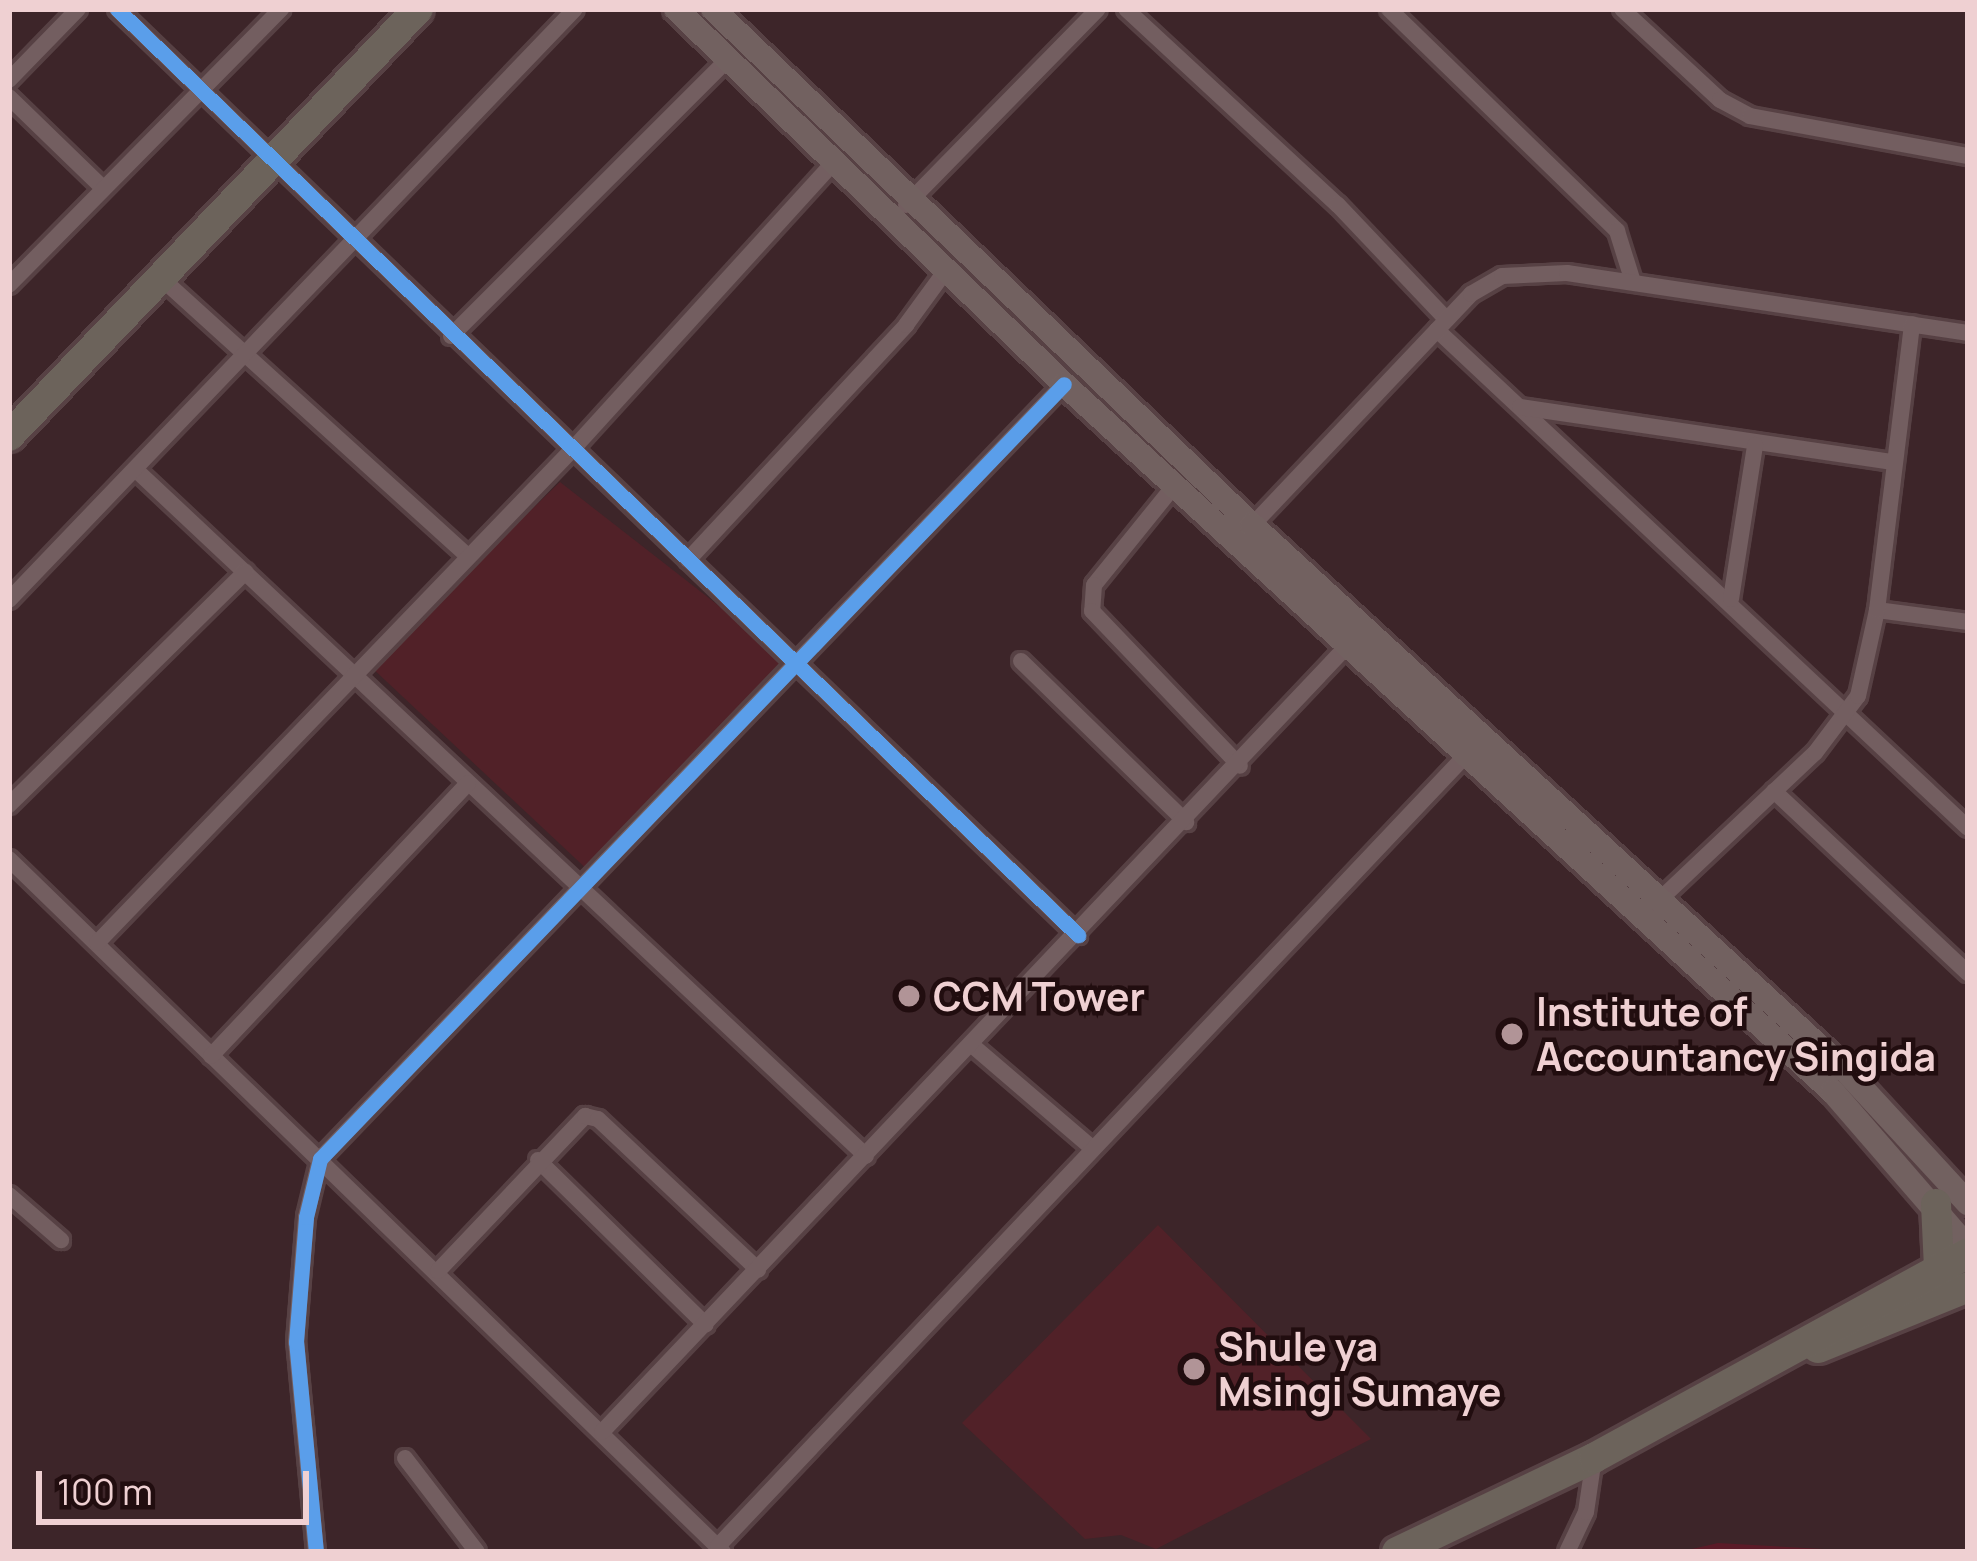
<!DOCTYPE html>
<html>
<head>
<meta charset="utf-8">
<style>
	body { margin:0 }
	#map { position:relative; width:1977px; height:1561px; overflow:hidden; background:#3d2529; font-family:Manrope,sans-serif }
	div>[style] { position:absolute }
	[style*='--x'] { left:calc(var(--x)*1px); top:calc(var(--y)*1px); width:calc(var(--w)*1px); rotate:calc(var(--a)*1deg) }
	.built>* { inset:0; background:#512128 }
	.green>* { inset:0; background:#5b1b28 }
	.roads { filter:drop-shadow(3px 0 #574144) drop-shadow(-3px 0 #574144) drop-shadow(0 3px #574144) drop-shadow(0 -3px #574144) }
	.street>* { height:16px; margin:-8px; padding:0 8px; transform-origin:8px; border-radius:8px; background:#735e60 }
	.secondary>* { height:24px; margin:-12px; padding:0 12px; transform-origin:12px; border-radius:12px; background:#726160 }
	.highway>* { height:30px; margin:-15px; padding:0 15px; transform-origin:15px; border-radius:15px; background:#6c635b }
	.cycleway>* { height:15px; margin:-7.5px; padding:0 7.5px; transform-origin:7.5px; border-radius:7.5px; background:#5a9eea }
	.dots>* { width:33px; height:33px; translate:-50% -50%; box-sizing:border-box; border:6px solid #210d0f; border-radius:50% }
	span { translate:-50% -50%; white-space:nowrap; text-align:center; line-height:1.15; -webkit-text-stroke:9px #210d0f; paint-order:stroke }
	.poi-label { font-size:39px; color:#efd0d2; font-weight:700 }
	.left { translate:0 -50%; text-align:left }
	.frame { position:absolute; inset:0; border:12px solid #efd0d2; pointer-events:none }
	.scale { position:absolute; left:36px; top:1471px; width:273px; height:54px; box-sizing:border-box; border:6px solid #efd0d2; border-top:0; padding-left:15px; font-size:36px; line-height:42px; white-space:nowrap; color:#efd0d2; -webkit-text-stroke:9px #210d0f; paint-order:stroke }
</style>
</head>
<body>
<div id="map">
	<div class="built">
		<div style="clip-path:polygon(560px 482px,787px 659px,592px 874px,370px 666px)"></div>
		<div style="clip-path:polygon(1158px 1225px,1371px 1439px,1156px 1549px,1121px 1535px,1085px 1539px,962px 1423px)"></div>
	</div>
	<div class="green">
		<div style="clip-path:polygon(1718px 1543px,1878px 1552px,1679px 1552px)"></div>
	</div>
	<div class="roads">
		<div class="street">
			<div style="--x:117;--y:9;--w:1335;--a:43.94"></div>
			<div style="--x:1126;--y:9;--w:289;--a:42.8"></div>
			<div style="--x:1338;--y:205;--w:157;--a:46.5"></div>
			<div style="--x:1389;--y:9;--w:318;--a:44.2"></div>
			<div style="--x:1617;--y:231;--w:53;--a:72.6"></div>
			<div style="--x:1622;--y:9;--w:134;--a:42.9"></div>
			<div style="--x:1720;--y:100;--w:34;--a:28"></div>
			<div style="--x:1750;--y:116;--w:222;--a:10.4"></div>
			<div style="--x:9;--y:80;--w:99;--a:-45.8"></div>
			<div style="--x:9;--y:97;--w:129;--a:44.1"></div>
			<div style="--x:906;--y:205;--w:274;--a:-45.6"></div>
			<div style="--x:160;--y:277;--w:414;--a:42.2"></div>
			<div style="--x:9;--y:285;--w:388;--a:-45.4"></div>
			<div style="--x:1437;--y:330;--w:728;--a:43.16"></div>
			<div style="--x:451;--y:336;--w:392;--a:-45"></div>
			<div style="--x:1520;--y:407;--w:377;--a:8.4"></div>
			<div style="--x:135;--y:469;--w:1003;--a:43.22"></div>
			<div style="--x:1174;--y:486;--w:127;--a:128.9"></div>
			<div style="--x:1094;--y:585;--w:26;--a:94"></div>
			<div style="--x:1092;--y:611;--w:214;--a:46.3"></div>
			<div style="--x:1245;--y:533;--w:329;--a:-46.6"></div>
			<div style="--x:1471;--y:294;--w:36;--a:-30"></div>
			<div style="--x:1502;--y:276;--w:65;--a:-2.6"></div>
			<div style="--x:1567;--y:273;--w:405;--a:8.5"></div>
			<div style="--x:688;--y:560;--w:321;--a:-47.1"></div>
			<div style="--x:906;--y:325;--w:69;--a:-53.8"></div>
			<div style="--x:1731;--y:599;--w:156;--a:-81.1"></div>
			<div style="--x:9;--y:600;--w:818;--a:-46.24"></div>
			<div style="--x:1877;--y:610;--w:92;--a:7.5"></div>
			<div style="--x:1021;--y:661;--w:231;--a:44.3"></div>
			<div style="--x:1774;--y:791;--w:266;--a:43.2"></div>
			<div style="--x:9;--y:805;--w:332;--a:-44.6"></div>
			<div style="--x:9;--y:859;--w:995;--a:44.14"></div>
			<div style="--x:1653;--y:906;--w:223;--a:-43.4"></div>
			<div style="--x:1815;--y:753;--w:71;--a:-53"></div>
			<div style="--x:1858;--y:696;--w:88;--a:-77.5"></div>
			<div style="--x:1877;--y:610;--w:288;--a:-83"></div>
			<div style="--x:97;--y:943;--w:685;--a:-46.07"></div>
			<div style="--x:572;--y:450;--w:392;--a:-47.7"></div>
			<div style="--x:973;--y:1046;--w:155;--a:40.6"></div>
			<div style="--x:211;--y:1056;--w:375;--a:-46.7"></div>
			<div style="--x:538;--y:1160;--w:235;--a:44.5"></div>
			<div style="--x:9;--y:1195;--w:69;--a:40.9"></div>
			<div style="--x:438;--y:1271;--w:214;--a:-46.5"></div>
			<div style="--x:585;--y:1116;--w:13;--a:13"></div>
			<div style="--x:598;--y:1119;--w:220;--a:43.3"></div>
			<div style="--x:602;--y:1432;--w:1083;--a:-46.53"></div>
			<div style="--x:405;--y:1458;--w:118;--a:52.5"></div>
			<div style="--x:718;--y:1546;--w:1089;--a:-46.6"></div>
			<div style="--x:316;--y:1552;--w:211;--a:-95.4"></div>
			<div style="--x:296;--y:1342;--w:125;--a:-85.4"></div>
			<div style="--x:306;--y:1217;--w:60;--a:-76.4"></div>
			<div style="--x:320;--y:1159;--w:1074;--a:-46.17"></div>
			<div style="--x:1567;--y:1552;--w:44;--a:-64.6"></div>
			<div style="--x:1586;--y:1512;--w:55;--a:-81.6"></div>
		</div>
		<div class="secondary">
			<div style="--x:676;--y:9;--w:540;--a:44.02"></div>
			<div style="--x:1064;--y:384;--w:1045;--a:42.64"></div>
			<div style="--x:1833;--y:1092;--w:206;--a:49.1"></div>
			<div style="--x:713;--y:9;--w:746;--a:43.75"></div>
			<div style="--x:1252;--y:525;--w:807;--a:42.59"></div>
			<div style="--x:1846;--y:1071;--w:180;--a:47.3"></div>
		</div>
		<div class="highway">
			<div style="--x:9;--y:436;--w:591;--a:-46.23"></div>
			<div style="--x:1936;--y:1204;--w:63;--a:87.3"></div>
			<div style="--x:1818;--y:1348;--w:162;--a:-22.1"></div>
			<div style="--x:1397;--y:1552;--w:218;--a:-25.5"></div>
			<div style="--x:1594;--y:1458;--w:426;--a:-28.7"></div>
		</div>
	</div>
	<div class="cycleway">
		<div style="--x:117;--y:9;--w:1335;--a:43.94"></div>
		<div style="--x:316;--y:1552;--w:211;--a:-95.4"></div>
		<div style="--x:296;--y:1342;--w:125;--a:-85.4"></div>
		<div style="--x:306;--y:1217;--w:60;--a:-76.4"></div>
		<div style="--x:320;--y:1159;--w:1074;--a:-46.17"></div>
	</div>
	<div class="dots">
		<div style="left:909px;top:996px;background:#b19497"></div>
		<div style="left:1512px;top:1034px;background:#b19497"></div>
		<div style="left:1194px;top:1369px;background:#b19497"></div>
	</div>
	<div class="poi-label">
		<span class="left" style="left:933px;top:996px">CCM Tower</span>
		<span class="left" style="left:1536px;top:1034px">Institute of<br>Accountancy Singida</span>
		<span class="left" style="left:1218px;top:1369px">Shule ya<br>Msingi Sumaye</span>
	</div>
	<div class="frame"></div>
	<div class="scale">100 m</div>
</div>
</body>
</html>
